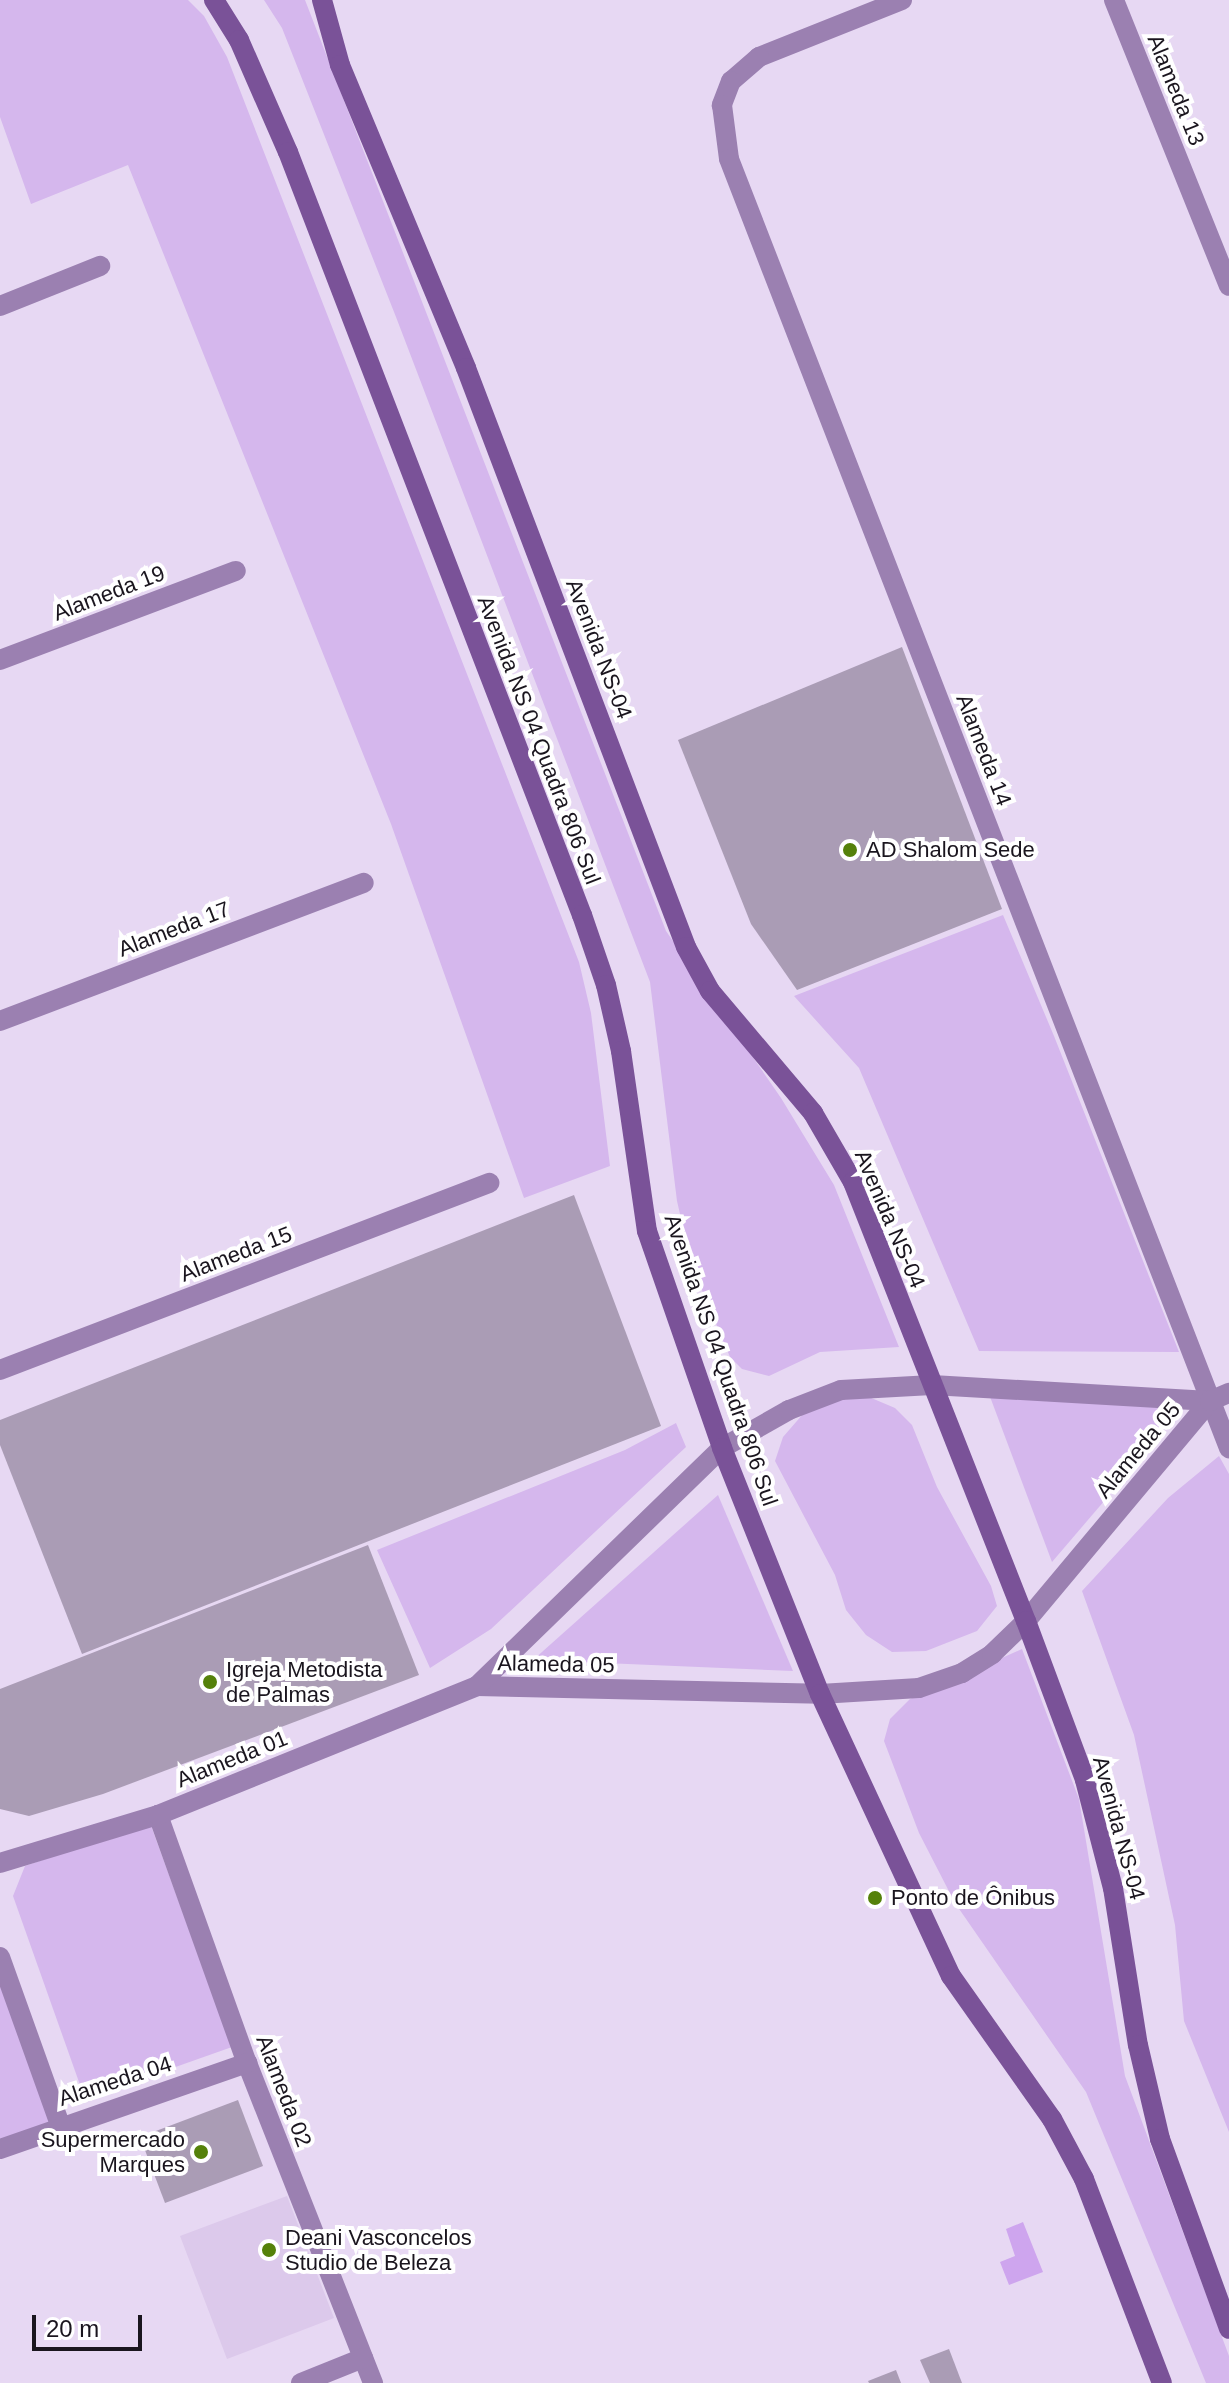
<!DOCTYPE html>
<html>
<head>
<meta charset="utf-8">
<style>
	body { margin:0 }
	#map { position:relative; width:1229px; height:2383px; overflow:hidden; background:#e7d8f3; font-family:Arial,sans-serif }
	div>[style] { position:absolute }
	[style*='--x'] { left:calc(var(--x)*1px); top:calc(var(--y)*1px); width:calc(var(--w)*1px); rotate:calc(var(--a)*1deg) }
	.built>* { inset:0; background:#dcc9eb }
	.green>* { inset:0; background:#d5b7ed }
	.water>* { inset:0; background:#cea5ee }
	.building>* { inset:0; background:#aa9cb5 }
	.street>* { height:20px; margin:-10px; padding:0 10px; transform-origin:10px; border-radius:10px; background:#9b80b1 }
	.secondary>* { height:20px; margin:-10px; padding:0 10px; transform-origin:10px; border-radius:10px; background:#7a5298 }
	.dots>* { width:22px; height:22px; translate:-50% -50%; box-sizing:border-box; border:4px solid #fff; border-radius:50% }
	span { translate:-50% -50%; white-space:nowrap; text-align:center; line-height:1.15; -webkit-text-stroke:8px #fff; paint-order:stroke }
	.street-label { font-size:22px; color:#1a151e }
	.poi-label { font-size:22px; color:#1a151e }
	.left { translate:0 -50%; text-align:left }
	.right { translate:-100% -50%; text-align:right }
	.scale { position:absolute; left:32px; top:2315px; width:110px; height:36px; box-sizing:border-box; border:4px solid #1a151e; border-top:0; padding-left:10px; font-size:24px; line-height:28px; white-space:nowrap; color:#1a151e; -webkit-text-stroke:6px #fff; paint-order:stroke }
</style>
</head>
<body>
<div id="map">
	<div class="built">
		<div style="clip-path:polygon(287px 2196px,334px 2318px,227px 2359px,180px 2236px)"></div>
	</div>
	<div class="green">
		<div style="clip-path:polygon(0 0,188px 0,204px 16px,227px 57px,579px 962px,591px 1013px,610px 1166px,524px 1198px,391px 824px,128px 165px,31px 204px,0 117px)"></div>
		<div style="clip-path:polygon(264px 0,305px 0,666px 931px,781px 1098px,834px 1185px,899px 1347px,820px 1352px,769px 1376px,742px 1369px,730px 1357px,692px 1266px,677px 1201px,650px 982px,396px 317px,282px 28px)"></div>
		<div style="clip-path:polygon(1003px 915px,1054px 1036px,1179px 1352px,979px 1351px,859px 1068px,794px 996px)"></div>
		<div style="clip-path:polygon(989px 1394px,1188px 1403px,1052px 1562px)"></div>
		<div style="clip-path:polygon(842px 1397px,869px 1397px,895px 1408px,912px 1425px,937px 1487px,991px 1586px,997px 1606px,977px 1631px,926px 1651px,892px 1652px,866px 1635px,846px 1610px,835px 1575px,775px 1461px,783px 1437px,803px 1414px)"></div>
		<div style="clip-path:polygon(676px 1423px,686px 1447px,491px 1629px,430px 1668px,377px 1550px,625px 1450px)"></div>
		<div style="clip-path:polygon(1219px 1456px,1229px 1474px,1229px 2132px,1184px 2021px,1175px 1925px,1134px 1735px,1082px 1591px,1168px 1498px)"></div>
		<div style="clip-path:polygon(718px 1495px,793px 1671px,533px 1660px)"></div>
		<div style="clip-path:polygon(1022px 1649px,1079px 1799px,1125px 2076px,1229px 2356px,1229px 2383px,1206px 2383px,1086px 2092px,955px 1903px,919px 1833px,884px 1741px,890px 1719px,910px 1699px)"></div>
		<div style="clip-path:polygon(150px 1823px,232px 2047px,85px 2099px,13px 1896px,25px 1866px)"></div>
		<div style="clip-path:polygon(0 1974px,56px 2124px,0 2146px)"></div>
	</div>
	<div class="water">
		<div style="clip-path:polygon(1023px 2222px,1043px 2272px,1009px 2285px,1000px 2262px,1015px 2256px,1006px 2229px)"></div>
	</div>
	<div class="building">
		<div style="clip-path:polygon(902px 647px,1002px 909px,797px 990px,751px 924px,678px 740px)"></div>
		<div style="clip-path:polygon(574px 1195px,661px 1426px,82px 1654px,0 1445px,0 1420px)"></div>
		<div style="clip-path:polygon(368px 1545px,419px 1675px,103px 1794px,29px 1816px,0 1809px,0 1689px)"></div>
		<div style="clip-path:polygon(238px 2100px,263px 2166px,165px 2203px,140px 2137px)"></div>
		<div style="clip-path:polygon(949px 2349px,962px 2383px,930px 2383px,920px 2360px)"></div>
		<div style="clip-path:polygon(896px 2370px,901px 2383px,869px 2383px,868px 2381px)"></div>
	</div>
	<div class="street">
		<div style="--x:902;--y:0;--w:154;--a:158.3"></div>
		<div style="--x:759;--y:57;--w:37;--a:139"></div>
		<div style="--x:731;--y:81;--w:26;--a:111"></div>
		<div style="--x:722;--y:105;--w:54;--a:82.6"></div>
		<div style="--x:729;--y:159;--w:1383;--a:68.8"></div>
		<div style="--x:1114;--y:0;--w:308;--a:68.1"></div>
		<div style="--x:0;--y:306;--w:108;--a:-21.8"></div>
		<div style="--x:0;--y:660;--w:252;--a:-20.7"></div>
		<div style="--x:0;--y:1021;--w:389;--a:-20.8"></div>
		<div style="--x:0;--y:1370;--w:524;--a:-20.93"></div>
		<div style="--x:477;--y:1686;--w:343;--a:1.3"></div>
		<div style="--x:820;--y:1694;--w:99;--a:-3.5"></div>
		<div style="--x:919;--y:1688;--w:46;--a:-19.2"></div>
		<div style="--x:962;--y:1673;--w:36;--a:-32"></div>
		<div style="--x:992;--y:1654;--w:47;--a:-44.1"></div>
		<div style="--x:1026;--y:1621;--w:287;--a:-50.1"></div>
		<div style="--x:158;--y:1815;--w:263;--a:70.3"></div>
		<div style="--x:247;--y:2063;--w:344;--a:68.5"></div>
		<div style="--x:0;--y:1863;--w:165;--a:-16.9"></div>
		<div style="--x:158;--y:1815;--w:344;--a:-22"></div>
		<div style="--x:477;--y:1686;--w:342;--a:-44.2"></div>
		<div style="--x:722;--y:1448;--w:77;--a:-29.6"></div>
		<div style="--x:789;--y:1410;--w:56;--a:-21"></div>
		<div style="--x:841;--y:1390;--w:91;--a:-3.1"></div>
		<div style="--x:932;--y:1385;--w:278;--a:3.3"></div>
		<div style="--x:1210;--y:1401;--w:21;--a:-23"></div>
		<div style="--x:0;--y:1957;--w:178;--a:70.3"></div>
		<div style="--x:0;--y:2149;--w:262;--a:-19.2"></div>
		<div style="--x:301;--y:2383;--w:67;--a:-22"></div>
	</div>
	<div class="secondary">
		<div style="--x:214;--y:0;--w:47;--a:58"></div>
		<div style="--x:239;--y:40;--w:122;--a:66.4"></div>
		<div style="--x:288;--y:152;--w:818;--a:68.93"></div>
		<div style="--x:582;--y:915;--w:74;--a:71.1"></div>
		<div style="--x:606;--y:985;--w:68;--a:77.2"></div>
		<div style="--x:621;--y:1051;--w:182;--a:81.8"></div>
		<div style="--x:647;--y:1231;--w:230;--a:70.9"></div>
		<div style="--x:722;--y:1448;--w:265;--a:68.3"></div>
		<div style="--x:820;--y:1694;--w:311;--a:65.1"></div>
		<div style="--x:951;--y:1976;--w:175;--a:54.8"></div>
		<div style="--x:1052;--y:2119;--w:68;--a:61.9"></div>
		<div style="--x:1084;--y:2179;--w:218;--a:69.1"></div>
		<div style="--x:322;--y:0;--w:67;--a:74.5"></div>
		<div style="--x:340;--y:65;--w:328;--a:67.4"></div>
		<div style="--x:466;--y:368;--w:619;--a:69.19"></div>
		<div style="--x:686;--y:947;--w:50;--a:61.4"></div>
		<div style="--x:710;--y:991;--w:160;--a:49.8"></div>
		<div style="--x:813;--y:1113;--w:80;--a:59.9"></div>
		<div style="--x:853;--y:1182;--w:472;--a:68.5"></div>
		<div style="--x:1026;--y:1621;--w:170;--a:69.6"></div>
		<div style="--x:1085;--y:1780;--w:112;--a:75.5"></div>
		<div style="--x:1113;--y:1888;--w:159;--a:81"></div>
		<div style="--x:1138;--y:2045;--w:97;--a:76.8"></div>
		<div style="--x:1160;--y:2139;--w:202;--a:70"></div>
	</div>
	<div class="dots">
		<div style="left:850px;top:850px;background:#55810a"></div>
		<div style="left:210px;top:1682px;background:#55810a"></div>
		<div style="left:875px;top:1898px;background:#55810a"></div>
		<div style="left:201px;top:2152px;background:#55810a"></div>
		<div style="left:269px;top:2250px;background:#55810a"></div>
	</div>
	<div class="street-label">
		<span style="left:1176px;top:90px;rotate:68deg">Alameda 13</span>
		<span style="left:109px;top:593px;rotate:-21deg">Alameda 19</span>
		<span style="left:599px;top:649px;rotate:69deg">Avenida NS-04</span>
		<span style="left:539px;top:740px;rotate:69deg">Avenida NS 04 Quadra 806 Sul</span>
		<span style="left:984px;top:750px;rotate:69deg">Alameda 14</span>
		<span style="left:174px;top:929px;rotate:-21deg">Alameda 17</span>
		<span style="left:890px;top:1219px;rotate:67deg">Avenida NS-04</span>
		<span style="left:236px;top:1254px;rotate:-21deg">Alameda 15</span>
		<span style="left:721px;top:1360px;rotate:71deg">Avenida NS 04 Quadra 806 Sul</span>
		<span style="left:1138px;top:1450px;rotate:-50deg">Alameda 05</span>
		<span style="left:556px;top:1664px;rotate:1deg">Alameda 05</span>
		<span style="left:232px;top:1759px;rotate:-22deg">Alameda 01</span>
		<span style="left:1119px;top:1828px;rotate:75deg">Avenida NS-04</span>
		<span style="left:115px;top:2081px;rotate:-18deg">Alameda 04</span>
		<span style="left:284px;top:2091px;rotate:69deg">Alameda 02</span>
	</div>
	<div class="poi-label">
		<span class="left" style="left:866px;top:850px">AD Shalom Sede</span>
		<span class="left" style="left:226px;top:1682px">Igreja Metodista<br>de Palmas</span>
		<span class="left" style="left:891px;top:1898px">Ponto de Ônibus</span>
		<span class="right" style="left:185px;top:2152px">Supermercado<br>Marques</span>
		<span class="left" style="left:285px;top:2250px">Deani Vasconcelos<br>Studio de Beleza</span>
	</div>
	<div class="scale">20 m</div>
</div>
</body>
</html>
